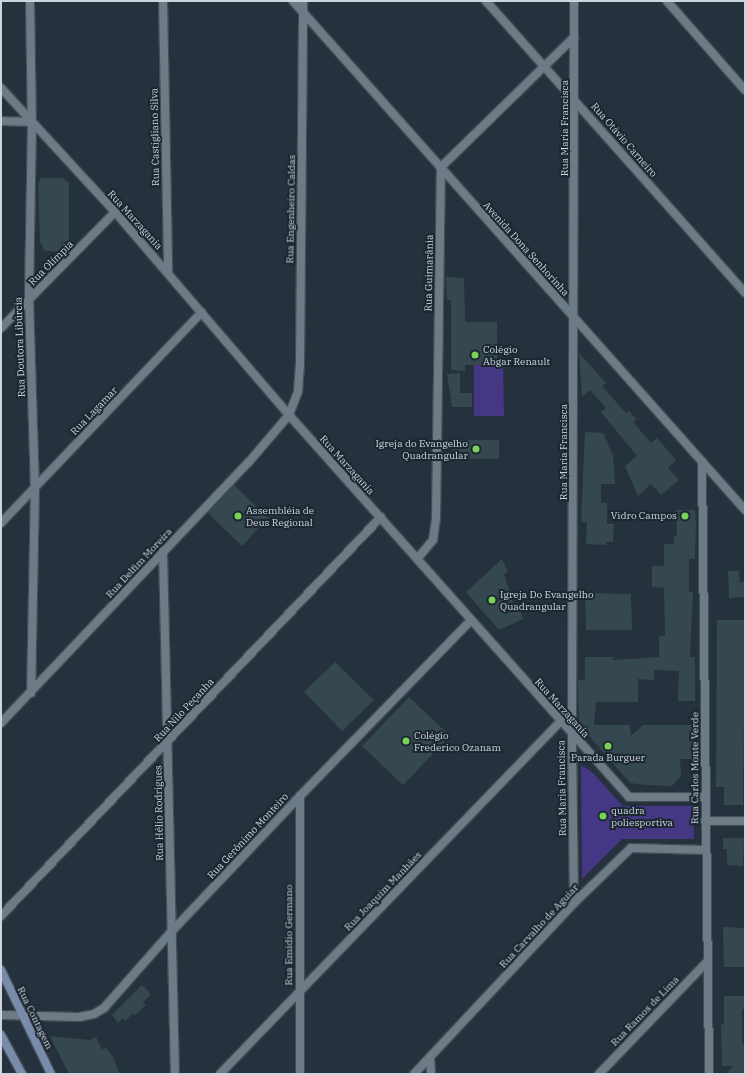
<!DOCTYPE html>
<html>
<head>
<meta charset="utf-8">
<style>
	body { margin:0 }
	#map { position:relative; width:746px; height:1075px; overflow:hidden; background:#25313c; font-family:"IBM Plex Serif",serif }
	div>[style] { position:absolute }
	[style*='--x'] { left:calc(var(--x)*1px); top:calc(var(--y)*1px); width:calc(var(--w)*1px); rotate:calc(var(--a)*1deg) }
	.green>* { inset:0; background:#463784 }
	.building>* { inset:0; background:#36484f }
	.roads { filter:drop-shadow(1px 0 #434e57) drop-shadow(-1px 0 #434e57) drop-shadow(0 1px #434e57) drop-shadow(0 -1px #434e57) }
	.street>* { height:8px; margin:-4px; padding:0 4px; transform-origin:4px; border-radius:4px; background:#6d7b87 }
	.secondary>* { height:8px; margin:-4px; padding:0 4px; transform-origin:4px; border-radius:4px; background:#788baa }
	.dots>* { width:11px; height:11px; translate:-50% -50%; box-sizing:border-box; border:2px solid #1b2732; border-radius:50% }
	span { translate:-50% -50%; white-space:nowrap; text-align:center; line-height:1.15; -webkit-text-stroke:4px #1b2732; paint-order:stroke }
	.street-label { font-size:10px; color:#cdd5dc }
	.poi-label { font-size:10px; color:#cdd5dc }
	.left { translate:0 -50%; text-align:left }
	.right { translate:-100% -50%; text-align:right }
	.frame { position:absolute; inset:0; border:2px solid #cdd5dc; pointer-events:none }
</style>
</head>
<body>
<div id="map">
	<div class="green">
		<div style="clip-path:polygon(474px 365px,503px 365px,504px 416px,474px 416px)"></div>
		<div style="clip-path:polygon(581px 765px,592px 772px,623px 806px,693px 806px,694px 839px,622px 839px,582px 879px)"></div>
	</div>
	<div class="building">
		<div style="clip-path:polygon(41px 178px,62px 178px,69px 183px,69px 245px,61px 252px,45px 251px,40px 242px,38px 183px)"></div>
		<div style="clip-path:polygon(446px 277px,464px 278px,465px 322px,497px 322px,497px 365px,465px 365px,465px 371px,451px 370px,451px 300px,447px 300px)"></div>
		<div style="clip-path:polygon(579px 353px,606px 383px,602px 386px,626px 413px,629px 411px,636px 419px,633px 422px,651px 443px,657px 438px,676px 460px,668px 468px,679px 480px,661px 495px,651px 484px,638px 496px,625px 466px,637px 456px,601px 412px,606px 408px,590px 390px,582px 397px)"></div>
		<div style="clip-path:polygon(460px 373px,460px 393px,472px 393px,472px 407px,452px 407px,447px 374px)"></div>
		<div style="clip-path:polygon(585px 432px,603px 433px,613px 455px,615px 484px,601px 484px,601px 503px,607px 503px,607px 524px,614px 524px,613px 542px,606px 542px,606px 545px,586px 544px,587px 522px,581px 522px)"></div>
		<div style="clip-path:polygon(453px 440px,499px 440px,499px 459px,453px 458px)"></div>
		<div style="clip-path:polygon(234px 485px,268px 518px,242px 546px,208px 513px)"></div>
		<div style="clip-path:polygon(676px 510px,695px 510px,696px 522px,695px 559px,689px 559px,689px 592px,693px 592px,690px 657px,695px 657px,695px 701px,678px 701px,679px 671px,654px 670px,654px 680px,638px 679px,638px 702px,596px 702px,594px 725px,630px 725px,631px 736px,643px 725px,695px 725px,695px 753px,693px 759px,680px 759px,681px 776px,672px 786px,646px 785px,630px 783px,579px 724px,578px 680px,585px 680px,585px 657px,613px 657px,613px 660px,659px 657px,659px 636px,665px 636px,664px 588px,652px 587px,652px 566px,664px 566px,664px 544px,674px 544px,674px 536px,677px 536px)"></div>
		<div style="clip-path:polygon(502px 559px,508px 572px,504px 574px,515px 609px,520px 608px,523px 619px,499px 630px,466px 592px)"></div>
		<div style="clip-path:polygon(728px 571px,739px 571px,740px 582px,744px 582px,745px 597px,729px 598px)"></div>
		<div style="clip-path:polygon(585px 593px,631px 594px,632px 630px,586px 630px)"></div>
		<div style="clip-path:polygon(717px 620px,745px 620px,743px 805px,724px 805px,724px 787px,716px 787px)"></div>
		<div style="clip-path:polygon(335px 662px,374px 700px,342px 731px,304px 692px)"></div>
		<div style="clip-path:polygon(409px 697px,450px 736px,403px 785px,362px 746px)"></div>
		<div style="clip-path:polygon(723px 838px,744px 838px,743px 866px,727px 865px,727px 849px,723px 849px)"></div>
		<div style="clip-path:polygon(723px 927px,745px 928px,745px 967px,724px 967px)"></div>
		<div style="clip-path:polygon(142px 985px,151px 994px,143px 1002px,146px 1005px,135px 1015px,133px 1013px,125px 1021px,123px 1018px,118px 1023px,112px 1015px)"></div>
		<div style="clip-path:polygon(724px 996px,745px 996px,745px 1009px,742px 1009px,742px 1044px,745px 1044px,745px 1074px,726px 1074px,733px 1066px,722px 1066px,721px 1024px,724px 1024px)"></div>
		<div style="clip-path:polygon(50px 1036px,89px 1040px,96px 1037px,102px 1050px,106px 1048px,112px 1055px,120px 1074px,69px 1074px)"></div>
	</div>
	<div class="roads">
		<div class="street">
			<div style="--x:30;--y:1;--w:121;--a:89.1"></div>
			<div style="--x:32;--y:122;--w:177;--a:91"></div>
			<div style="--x:29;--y:299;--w:189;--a:88.2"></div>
			<div style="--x:35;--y:488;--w:205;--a:91.1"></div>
			<div style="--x:163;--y:1;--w:271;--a:88.9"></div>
			<div style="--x:293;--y:1;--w:681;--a:48.39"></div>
			<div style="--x:486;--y:1;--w:390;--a:48.4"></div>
			<div style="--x:667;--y:1;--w:118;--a:48.8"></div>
			<div style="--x:1;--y:88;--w:168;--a:47.4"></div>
			<div style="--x:115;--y:212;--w:267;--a:49.4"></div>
			<div style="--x:289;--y:415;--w:511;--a:48.33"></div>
			<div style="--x:629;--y:797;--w:76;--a:0"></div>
			<div style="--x:1;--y:121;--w:31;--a:2"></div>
			<div style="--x:1;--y:328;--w:163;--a:-45.5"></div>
			<div style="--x:702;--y:462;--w:612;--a:89.34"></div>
			<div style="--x:1;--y:523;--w:291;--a:-46.4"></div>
			<div style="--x:163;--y:551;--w:523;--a:88.69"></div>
			<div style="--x:417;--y:559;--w:25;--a:-50"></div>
			<div style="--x:433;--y:540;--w:21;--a:-82"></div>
			<div style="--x:436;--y:519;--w:352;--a:-89.2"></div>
			<div style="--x:441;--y:167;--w:186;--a:-44.3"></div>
			<div style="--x:1;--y:723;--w:359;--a:-46.5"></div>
			<div style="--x:248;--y:463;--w:63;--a:-49.5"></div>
			<div style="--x:289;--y:415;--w:25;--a:-69"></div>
			<div style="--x:298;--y:392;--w:28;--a:-86"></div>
			<div style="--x:300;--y:364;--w:363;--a:-89.5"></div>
			<div style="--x:300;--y:796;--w:278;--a:90"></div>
			<div style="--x:705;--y:821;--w:40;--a:0"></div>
			<div style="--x:574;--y:903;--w:169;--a:-90.7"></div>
			<div style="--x:572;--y:734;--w:733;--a:-89.84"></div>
			<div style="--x:1;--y:916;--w:551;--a:-46.4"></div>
			<div style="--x:1;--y:1015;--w:78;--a:1.5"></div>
			<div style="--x:79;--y:1017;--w:15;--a:-11"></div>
			<div style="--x:94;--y:1014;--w:12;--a:-31"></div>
			<div style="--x:104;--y:1008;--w:101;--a:-48.6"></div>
			<div style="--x:171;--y:932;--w:187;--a:-46.5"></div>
			<div style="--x:300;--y:796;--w:244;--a:-45.8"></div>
			<div style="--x:430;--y:1058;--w:16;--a:86"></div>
			<div style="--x:220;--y:1074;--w:491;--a:-46"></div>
			<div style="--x:414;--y:1074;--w:234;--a:-46.9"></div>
			<div style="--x:574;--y:903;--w:79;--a:-44"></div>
			<div style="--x:631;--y:848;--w:74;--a:1.5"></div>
			<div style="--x:599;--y:1074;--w:154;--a:-46.1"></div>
		</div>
		<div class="secondary">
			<div style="--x:1;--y:970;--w:115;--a:64.3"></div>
			<div style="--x:1;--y:1035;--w:44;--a:61.7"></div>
		</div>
	</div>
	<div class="dots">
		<div style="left:475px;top:355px;background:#7bd156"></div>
		<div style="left:476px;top:449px;background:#7bd156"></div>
		<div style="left:238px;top:516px;background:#7bd156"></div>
		<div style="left:685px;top:516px;background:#7bd156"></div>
		<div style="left:492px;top:600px;background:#7bd156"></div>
		<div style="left:406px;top:741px;background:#7bd156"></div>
		<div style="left:608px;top:746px;background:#7bd156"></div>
		<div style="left:603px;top:816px;background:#7bd156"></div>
	</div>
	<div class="street-label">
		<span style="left:565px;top:128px;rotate:-90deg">Rua Maria Francisca</span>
		<span style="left:155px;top:137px;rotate:-91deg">Rua Castigliano Silva</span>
		<span style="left:624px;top:140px;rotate:49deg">Rua Otávio Carneiro</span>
		<span style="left:291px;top:209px;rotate:-89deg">Rua Engenheiro Caldas</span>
		<span style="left:135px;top:220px;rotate:48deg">Rua Marzagania</span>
		<span style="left:526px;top:249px;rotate:48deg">Avenida Dona Senhorinha</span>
		<span style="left:51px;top:263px;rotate:-45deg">Rua Olímpia</span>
		<span style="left:429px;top:273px;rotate:-89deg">Rua Guimarânia</span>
		<span style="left:20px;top:347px;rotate:-92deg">Rua Doutora Libúrcia</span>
		<span style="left:94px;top:411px;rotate:-46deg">Rua Lagamar</span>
		<span style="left:564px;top:452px;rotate:-90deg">Rua Maria Francisca</span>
		<span style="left:347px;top:465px;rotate:48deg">Rua Marzagania</span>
		<span style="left:139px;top:563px;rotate:-47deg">Rua Delfim Moreira</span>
		<span style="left:562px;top:708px;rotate:48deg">Rua Marzagania</span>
		<span style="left:184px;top:710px;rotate:-47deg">Rua Nilo Peçanha</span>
		<span style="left:695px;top:768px;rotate:-90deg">Rua Carlos Monte Verde</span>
		<span style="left:562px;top:788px;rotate:-91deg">Rua Maria Francisca</span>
		<span style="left:159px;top:813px;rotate:-91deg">Rua Hélio Rodrigues</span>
		<span style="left:248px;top:836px;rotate:-47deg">Rua Gerônimo Monteiro</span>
		<span style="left:383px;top:891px;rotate:-46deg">Rua Joaquim Manhães</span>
		<span style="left:539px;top:926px;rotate:-47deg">Rua Carvalho de Aguiar</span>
		<span style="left:289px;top:935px;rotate:-90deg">Rua Emídio Germano</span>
		<span style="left:645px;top:1011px;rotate:-46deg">Rua Ramos de Lima</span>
		<span style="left:35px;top:1018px;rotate:64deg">Rua Contagem</span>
	</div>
	<div class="poi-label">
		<span class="left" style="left:483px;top:355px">Colégio<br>Abgar Renault</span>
		<span class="right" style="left:468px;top:449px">Igreja do Evangelho<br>Quadrangular</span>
		<span class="left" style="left:246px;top:516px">Assembléia de<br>Deus Regional</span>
		<span class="right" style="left:677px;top:516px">Vidro Campos</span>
		<span class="left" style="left:500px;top:600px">Igreja Do Evangelho<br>Quadrangular</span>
		<span class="left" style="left:414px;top:741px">Colégio<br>Frederico Ozanam</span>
		<span style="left:608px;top:758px">Parada Burguer</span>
		<span class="left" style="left:611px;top:816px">quadra<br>poliesportiva</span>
	</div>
	<div class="frame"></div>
</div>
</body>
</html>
